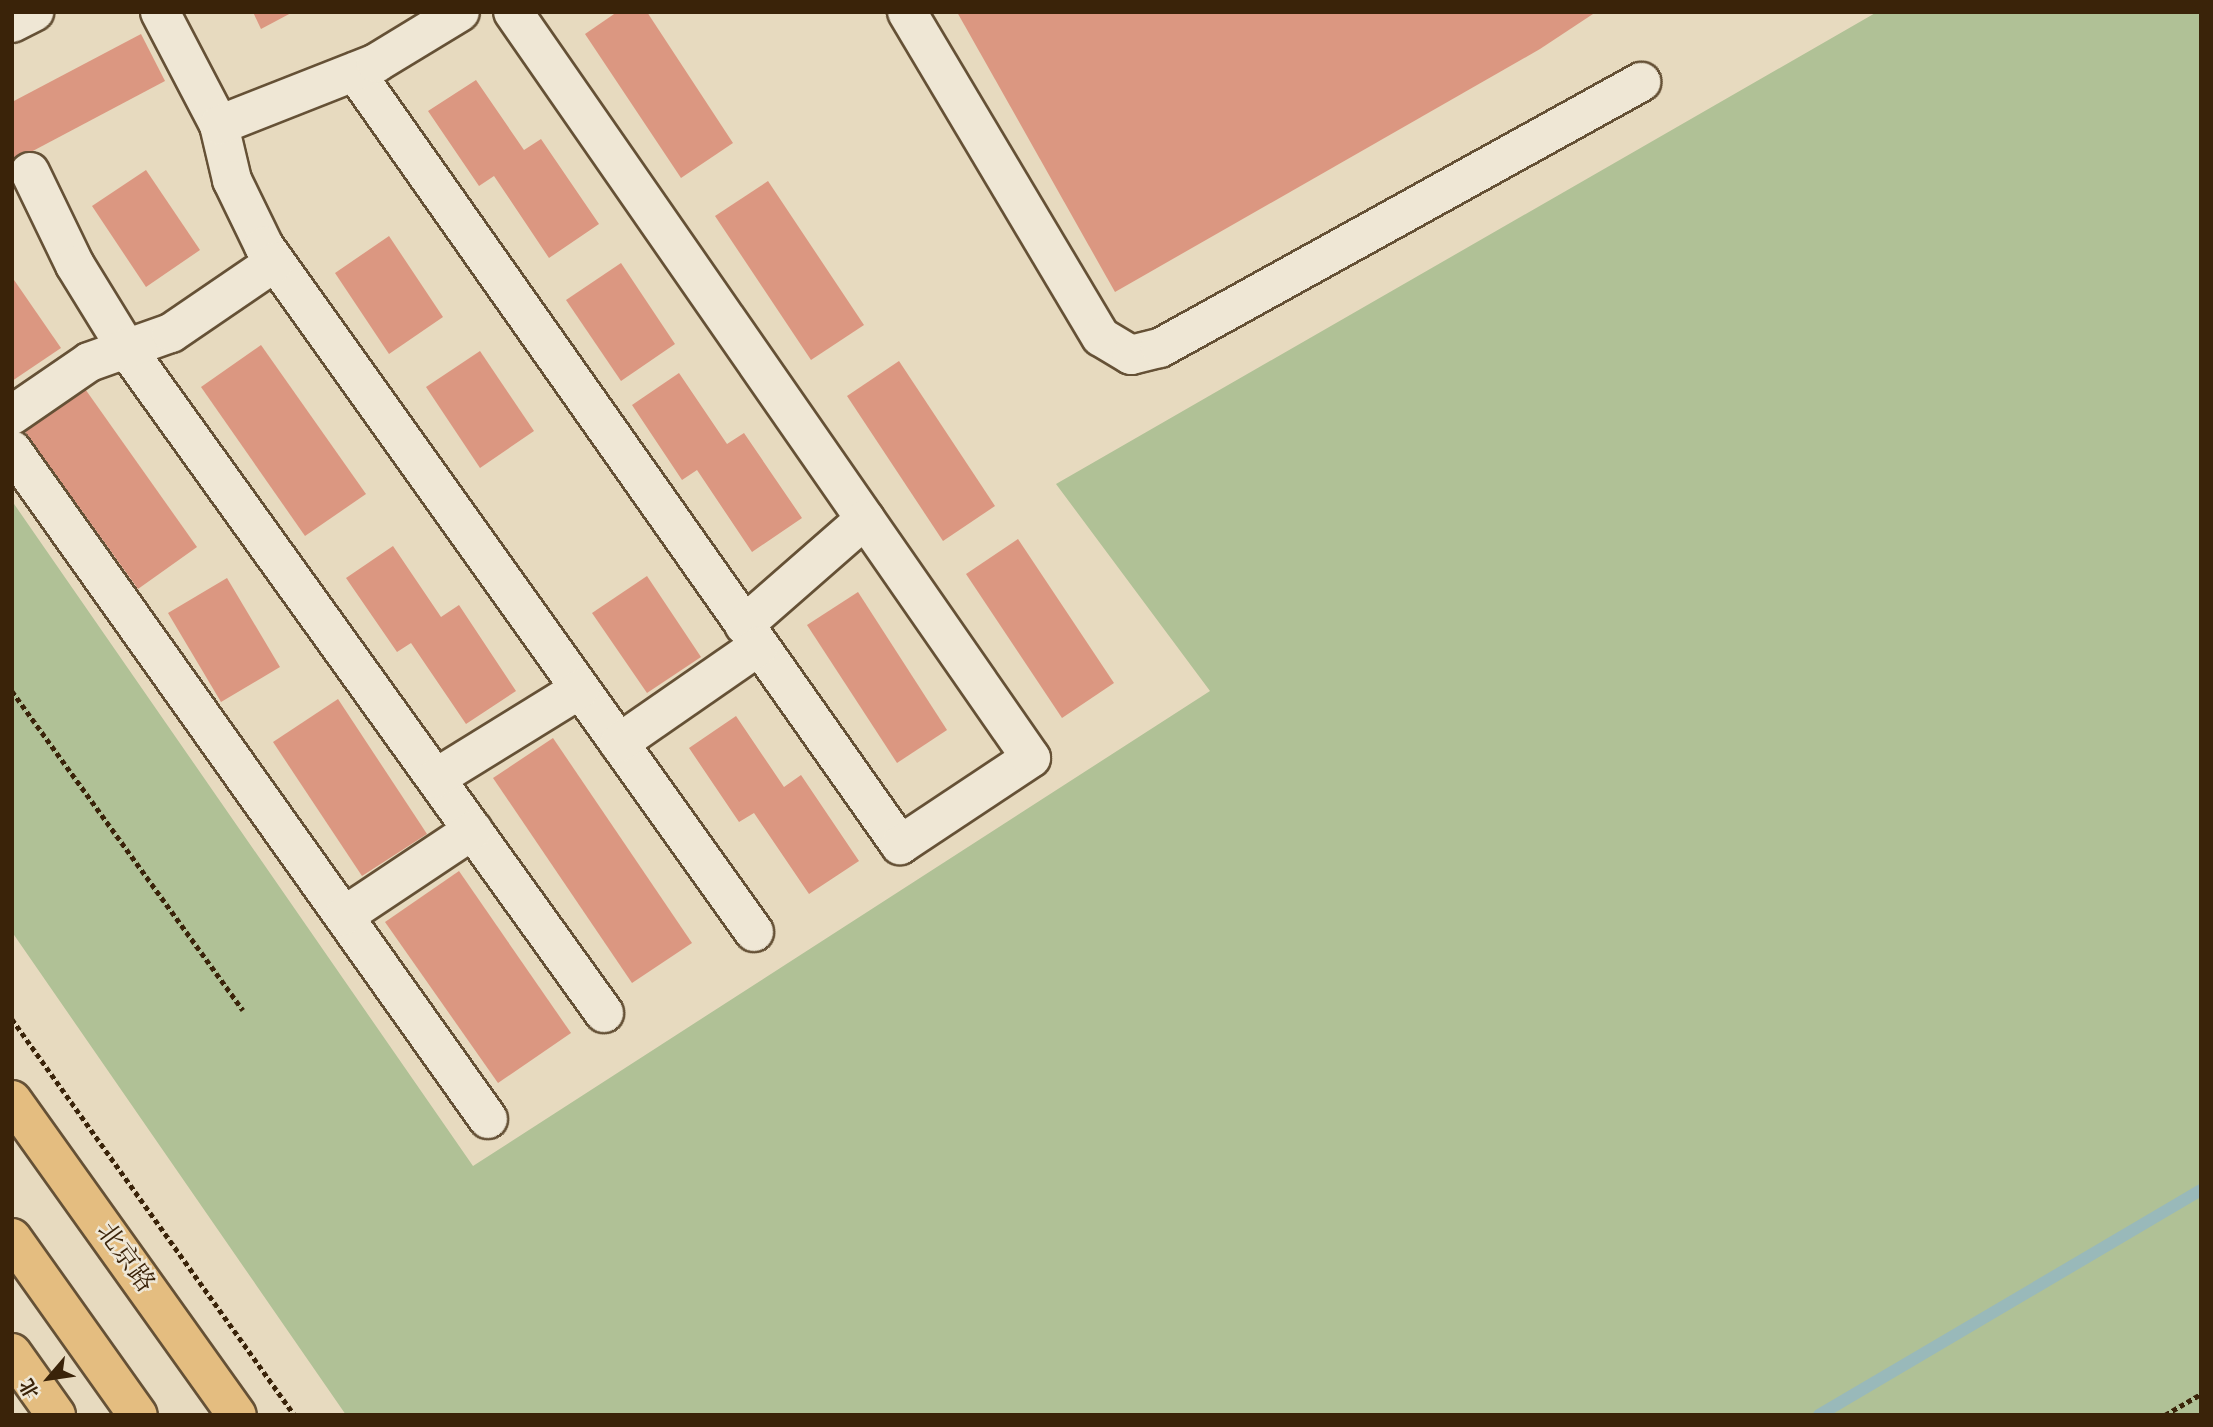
<!DOCTYPE html>
<html>
<head>
<meta charset="utf-8">
<style>
	body { margin:0 }
	#map { position:relative; width:2213px; height:1427px; overflow:hidden; background:#e7dabf; font-family:"IM FELL English","Noto Serif SC",serif }
	div>[style] { position:absolute }
	[style*='--x'] { left:calc(var(--x)*1px); top:calc(var(--y)*1px); width:calc(var(--w)*1px); rotate:calc(var(--a)*1deg) }
	.green>* { inset:0; background:#b0c196 }
	.stream>* { height:12px; margin:-6px; padding:0 6px; transform-origin:6px; border-radius:6px; background:#99b9ba }
	.building>* { inset:0; background:#db9781 }
	.path>* { height:4.5px; margin-top:-2.25px; transform-origin:0; background:repeating-linear-gradient(90deg,#3a2309 0 5px,transparent 0 8.5px) }
	.roads { filter:drop-shadow(2px 0 #655136) drop-shadow(-2px 0 #655136) drop-shadow(0 2px #655136) drop-shadow(0 -2px #655136) }
	.minor>* { height:38px; margin:-19px; padding:0 19px; transform-origin:19px; border-radius:19px; background:#efe7d5 }
	.major>* { height:38px; margin:-19px; padding:0 19px; transform-origin:19px; border-radius:19px; background:#e4bd80 }
	.highway>* { height:38px; margin:-19px; padding:0 19px; transform-origin:19px; border-radius:19px; background:#e4bd80 }
	span { translate:-50% -50%; white-space:nowrap; text-align:center; line-height:1.15; -webkit-text-stroke:5px #efe7d5; paint-order:stroke }
	.street-label { font-size:26px; color:#3a2309 }
	.frame { position:absolute; inset:0; border:14px solid #3a2309; pointer-events:none }
	.north { position:absolute; left:14px; top:1343px; width:70px; height:70px; -webkit-text-stroke:5px #efe7d5; paint-order:stroke; rotate:241deg; font-size:19px; font-weight:700; line-height:28px; text-align:center; color:#3a2309 }
	.north::after { content:''; display:block; margin:auto; width:24px; height:32px; background:#3a2309; clip-path:polygon(50% 0,100% 100%,50% 72%,0 100%) }
</style>
</head>
<body>
<div id="map">
	<div class="green">
		<div style="clip-path:polygon(1877px 12px,2201px 12px,2201px 1415px,346px 1415px,12px 932px,12px 501px,473px 1166px,1210px 691px,1056px 484px)"></div>
	</div>
	<div class="stream">
		<div style="--x:1819;--y:1415;--w:443;--a:-30.5"></div>
	</div>
	<div class="building">
		<div style="clip-path:polygon(253px 12px,293px 12px,261px 29px)"></div>
		<div style="clip-path:polygon(617px 12px,647px 12px,733px 143px,681px 178px,585px 34px)"></div>
		<div style="clip-path:polygon(957px 12px,1596px 12px,1540px 49px,1115px 292px)"></div>
		<div style="clip-path:polygon(141px 34px,165px 81px,12px 162px,12px 102px)"></div>
		<div style="clip-path:polygon(476px 80px,524px 150px,541px 139px,599px 224px,549px 258px,494px 176px,479px 186px,428px 111px)"></div>
		<div style="clip-path:polygon(146px 170px,200px 250px,146px 287px,92px 206px)"></div>
		<div style="clip-path:polygon(768px 181px,864px 325px,811px 360px,715px 216px)"></div>
		<div style="clip-path:polygon(389px 236px,443px 317px,389px 354px,335px 273px)"></div>
		<div style="clip-path:polygon(621px 263px,675px 344px,621px 381px,566px 300px)"></div>
		<div style="clip-path:polygon(12px 277px,61px 348px,12px 381px)"></div>
		<div style="clip-path:polygon(261px 345px,366px 494px,305px 536px,201px 387px)"></div>
		<div style="clip-path:polygon(480px 351px,534px 431px,480px 468px,426px 387px)"></div>
		<div style="clip-path:polygon(899px 361px,995px 506px,943px 541px,847px 396px)"></div>
		<div style="clip-path:polygon(679px 373px,727px 444px,744px 433px,802px 518px,752px 552px,697px 470px,682px 480px,632px 405px)"></div>
		<div style="clip-path:polygon(83px 386px,197px 547px,138px 589px,23px 429px)"></div>
		<div style="clip-path:polygon(1018px 539px,1114px 683px,1062px 718px,966px 574px)"></div>
		<div style="clip-path:polygon(393px 546px,441px 617px,459px 605px,516px 691px,466px 724px,411px 643px,397px 652px,346px 578px)"></div>
		<div style="clip-path:polygon(647px 576px,701px 657px,647px 693px,592px 613px)"></div>
		<div style="clip-path:polygon(227px 578px,280px 667px,221px 702px,168px 613px)"></div>
		<div style="clip-path:polygon(858px 592px,947px 730px,897px 763px,807px 625px)"></div>
		<div style="clip-path:polygon(338px 699px,427px 834px,362px 876px,273px 742px)"></div>
		<div style="clip-path:polygon(736px 716px,784px 787px,801px 775px,859px 861px,809px 894px,754px 813px,739px 822px,689px 748px)"></div>
		<div style="clip-path:polygon(553px 738px,692px 943px,632px 983px,493px 778px)"></div>
		<div style="clip-path:polygon(459px 871px,571px 1033px,498px 1083px,385px 922px)"></div>
	</div>
	<div class="path">
		<div style="--x:12;--y:691;--w:394;--a:54.1"></div>
		<div style="--x:12;--y:1019;--w:486;--a:54.5"></div>
		<div style="--x:2165;--y:1415;--w:42;--a:-30.3"></div>
	</div>
	<div class="roads">
		<div class="minor">
			<div style="--x:160;--y:12;--w:127;--a:62.4"></div>
			<div style="--x:219;--y:125;--w:57;--a:76.7"></div>
			<div style="--x:232;--y:180;--w:73;--a:64.1"></div>
			<div style="--x:264;--y:246;--w:843;--a:54.46"></div>
			<div style="--x:907;--y:12;--w:378;--a:59.2"></div>
			<div style="--x:1101;--y:337;--w:35;--a:31"></div>
			<div style="--x:1131;--y:355;--w:30;--a:-14"></div>
			<div style="--x:1160;--y:348;--w:550;--a:-28.94"></div>
			<div style="--x:12;--y:23;--w:25;--a:-27"></div>
			<div style="--x:355;--y:72;--w:946;--a:54.81"></div>
			<div style="--x:900;--y:845;--w:157;--a:-33.6"></div>
			<div style="--x:1031;--y:758;--w:908;--a:-124.77"></div>
			<div style="--x:219;--y:125;--w:169;--a:-21.5"></div>
			<div style="--x:376;--y:63;--w:98;--a:-31.3"></div>
			<div style="--x:30;--y:172;--w:103;--a:64.2"></div>
			<div style="--x:75;--y:265;--w:97;--a:58.4"></div>
			<div style="--x:126;--y:348;--w:819;--a:54.29"></div>
			<div style="--x:12;--y:415;--w:93;--a:-34.5"></div>
			<div style="--x:89;--y:362;--w:87;--a:-19.5"></div>
			<div style="--x:171;--y:333;--w:126;--a:-34.3"></div>
			<div style="--x:12;--y:450;--w:821;--a:54.57"></div>
			<div style="--x:744;--y:625;--w:161;--a:-41.2"></div>
			<div style="--x:619;--y:743;--w:170;--a:-34.7"></div>
			<div style="--x:436;--y:778;--w:169;--a:-31.7"></div>
			<div style="--x:344;--y:916;--w:155;--a:-33.7"></div>
		</div>
		<div class="major">
			<div style="--x:12;--y:1100;--w:387;--a:54.5"></div>
		</div>
		<div class="highway">
			<div style="--x:12;--y:1238;--w:217;--a:54.6"></div>
			<div style="--x:12;--y:1353;--w:76;--a:54.6"></div>
		</div>
	</div>
	<div class="street-label">
		<span style="left:125px;top:1258px;rotate:54deg">北京路</span>
	</div>
	<div class="frame"></div>
	<div class="north">北</div>
</div>
</body>
</html>
